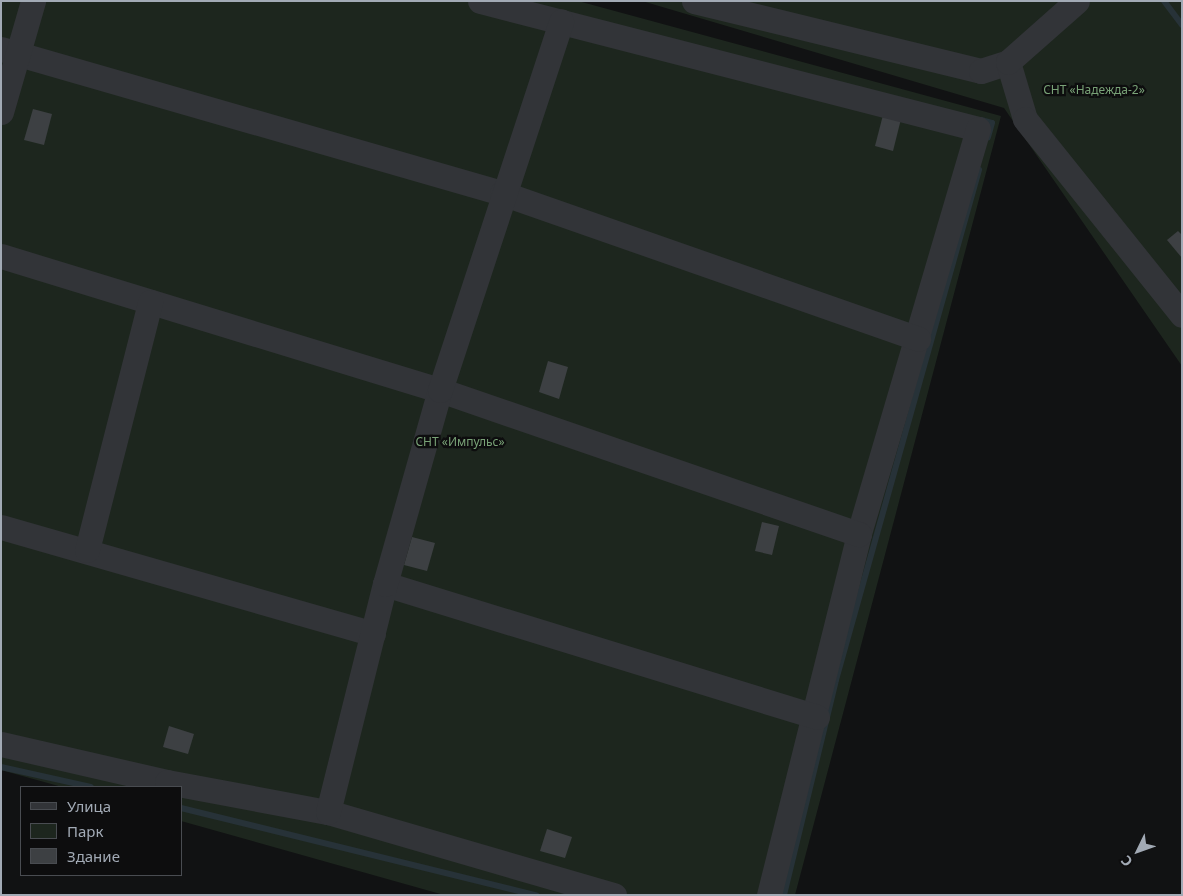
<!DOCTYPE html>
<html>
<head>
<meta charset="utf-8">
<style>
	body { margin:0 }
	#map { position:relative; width:1183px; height:896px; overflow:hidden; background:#111213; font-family:"Noto Sans",sans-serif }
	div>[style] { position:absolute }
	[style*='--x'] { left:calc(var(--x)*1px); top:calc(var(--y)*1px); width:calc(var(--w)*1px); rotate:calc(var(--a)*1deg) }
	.green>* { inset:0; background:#1d261e }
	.stream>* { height:6px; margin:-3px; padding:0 3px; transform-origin:3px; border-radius:3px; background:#273238 }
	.building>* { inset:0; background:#3d4043 }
	.minor>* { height:25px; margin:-12.5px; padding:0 12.5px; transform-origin:12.5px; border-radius:12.5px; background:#323438 }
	span { translate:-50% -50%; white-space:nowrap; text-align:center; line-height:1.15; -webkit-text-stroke:4.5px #0d0d0e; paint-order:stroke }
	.park-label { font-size:12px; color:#79a277 }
	.frame { position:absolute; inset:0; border:2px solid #a2aab5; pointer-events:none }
	.legend { position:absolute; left:20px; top:786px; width:162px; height:90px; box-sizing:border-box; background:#0d0d0e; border:1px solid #494c51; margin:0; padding:6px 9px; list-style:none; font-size:15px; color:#a2aab5 }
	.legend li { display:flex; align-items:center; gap:10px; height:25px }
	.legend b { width:25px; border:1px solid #494c51 }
	.north { position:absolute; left:1113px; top:826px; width:50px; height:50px; -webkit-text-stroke:4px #0d0d0e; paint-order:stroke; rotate:228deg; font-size:14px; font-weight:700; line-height:20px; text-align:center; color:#a2aab5 }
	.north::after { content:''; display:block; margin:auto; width:18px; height:22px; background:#a2aab5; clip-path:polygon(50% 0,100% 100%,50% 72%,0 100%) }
</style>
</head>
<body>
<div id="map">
	<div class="green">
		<div style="clip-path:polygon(1px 1px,578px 1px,1001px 116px,795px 895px,444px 895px,181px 821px,181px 787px,62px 787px,1px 770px)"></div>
		<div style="clip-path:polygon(642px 1px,1182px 1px,1182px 366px,1004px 108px)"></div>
	</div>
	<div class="stream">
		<div style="--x:1164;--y:1;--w:30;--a:53"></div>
		<div style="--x:981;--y:120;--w:11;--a:15"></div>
		<div style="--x:992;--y:123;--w:15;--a:106"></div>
		<div style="--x:1;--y:767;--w:92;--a:12.5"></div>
		<div style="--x:181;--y:808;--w:366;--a:13.8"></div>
		<div style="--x:784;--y:895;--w:221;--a:-76.4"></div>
		<div style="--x:836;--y:680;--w:530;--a:-74.34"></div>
	</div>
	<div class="building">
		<div style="clip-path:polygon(33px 109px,52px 114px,44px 145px,24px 140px)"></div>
		<div style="clip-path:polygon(883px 115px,901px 119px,893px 151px,875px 146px)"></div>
		<div style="clip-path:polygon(1178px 231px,1182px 235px,1182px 258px,1167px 240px)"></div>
		<div style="clip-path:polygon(548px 361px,568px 367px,559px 399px,539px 392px)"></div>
		<div style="clip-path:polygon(762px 522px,779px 526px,772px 555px,755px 551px)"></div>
		<div style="clip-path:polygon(412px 537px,435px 543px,427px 571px,404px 565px)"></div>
		<div style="clip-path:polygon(169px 726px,194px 734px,188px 754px,163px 747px)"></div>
		<div style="clip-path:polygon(547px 829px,572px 837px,565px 858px,540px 851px)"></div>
	</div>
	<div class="minor">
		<div style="--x:480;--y:1;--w:514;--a:14.41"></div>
		<div style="--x:978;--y:129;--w:422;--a:106.4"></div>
		<div style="--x:859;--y:534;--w:372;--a:104"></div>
		<div style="--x:694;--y:1;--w:295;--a:13.7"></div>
		<div style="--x:981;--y:71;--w:28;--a:-18"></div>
		<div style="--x:1008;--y:62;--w:59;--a:73.4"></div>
		<div style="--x:1025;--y:119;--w:251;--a:51.3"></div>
		<div style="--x:1;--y:49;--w:521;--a:16.04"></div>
		<div style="--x:502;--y:193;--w:441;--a:19.3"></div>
		<div style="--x:1008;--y:62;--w:92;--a:-41.5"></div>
		<div style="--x:1;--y:112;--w:116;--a:-73.9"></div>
		<div style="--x:1;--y:256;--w:459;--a:17"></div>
		<div style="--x:440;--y:390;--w:443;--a:19"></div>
		<div style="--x:1;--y:527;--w:387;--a:16"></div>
		<div style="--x:87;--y:550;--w:256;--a:-75.7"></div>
		<div style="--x:385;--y:584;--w:452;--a:17.1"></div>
		<div style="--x:1;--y:744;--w:170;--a:12.9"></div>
		<div style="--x:167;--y:782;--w:164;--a:10.6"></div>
		<div style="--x:328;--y:812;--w:298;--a:16.2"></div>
		<div style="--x:328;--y:812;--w:235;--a:-76"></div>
		<div style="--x:385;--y:584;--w:202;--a:-74.2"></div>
		<div style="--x:440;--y:390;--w:388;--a:-71.8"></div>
	</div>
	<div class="park-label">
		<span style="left:1094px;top:90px">СНТ «Надежда-2»</span>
		<span style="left:460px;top:442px">СНТ «Импульс»</span>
	</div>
	<div class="frame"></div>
	<ul class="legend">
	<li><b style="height:6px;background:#323438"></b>Улица</li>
	<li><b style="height:14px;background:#1d261e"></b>Парк</li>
	<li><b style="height:14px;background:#3d4043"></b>Здание</li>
	</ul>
	<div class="north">С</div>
</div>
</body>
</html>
